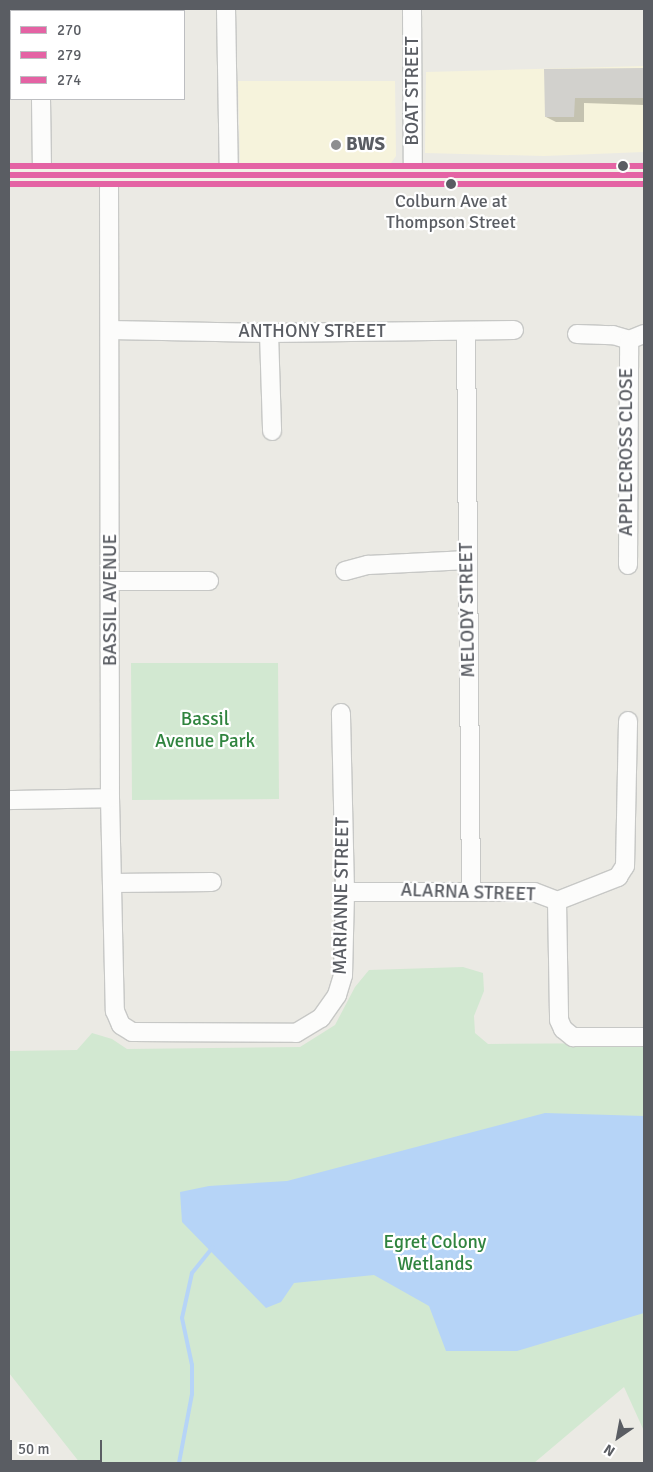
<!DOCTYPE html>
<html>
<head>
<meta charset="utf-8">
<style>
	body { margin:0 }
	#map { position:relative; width:653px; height:1472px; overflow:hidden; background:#ebeae4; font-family:Signika,sans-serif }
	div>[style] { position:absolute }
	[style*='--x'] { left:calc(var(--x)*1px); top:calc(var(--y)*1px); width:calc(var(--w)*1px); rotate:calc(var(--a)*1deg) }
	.commercial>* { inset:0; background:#f6f3dc }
	.green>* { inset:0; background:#d2e8d1 }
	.water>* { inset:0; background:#b6d4f7 }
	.shadow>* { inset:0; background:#0003 }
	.stream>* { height:4px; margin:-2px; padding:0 2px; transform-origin:2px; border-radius:2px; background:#b6d4f7 }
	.building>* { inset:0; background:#d2d1cd }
	.roads { filter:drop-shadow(1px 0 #c7c8c6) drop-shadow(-1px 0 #c7c8c6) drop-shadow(0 1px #c7c8c6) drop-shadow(0 -1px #c7c8c6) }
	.minor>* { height:18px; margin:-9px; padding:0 9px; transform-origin:9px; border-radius:9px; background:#fcfcfb }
	.major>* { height:22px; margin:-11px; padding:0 11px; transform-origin:11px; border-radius:11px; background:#f2f2e7 }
	.bus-1>* { height:6px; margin:-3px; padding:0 3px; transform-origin:3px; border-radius:3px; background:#e463a4 }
	.bus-2>* { height:6px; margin:-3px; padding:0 3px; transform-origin:3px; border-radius:3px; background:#e463a4 }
	.bus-3>* { height:6px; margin:-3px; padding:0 3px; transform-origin:3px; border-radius:3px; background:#e463a4 }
	.dots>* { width:14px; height:14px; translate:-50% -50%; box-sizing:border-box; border:2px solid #fff; border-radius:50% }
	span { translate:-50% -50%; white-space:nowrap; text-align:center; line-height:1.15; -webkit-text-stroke:4.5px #fff; paint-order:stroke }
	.bus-label { font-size:18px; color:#5a5d63 }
	.street-label { font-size:19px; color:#5a5d63 }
	.poi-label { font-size:19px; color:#5a5d63; font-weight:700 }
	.left { translate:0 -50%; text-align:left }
	.park-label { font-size:19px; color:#30843f }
	.frame { position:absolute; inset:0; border:10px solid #5a5d63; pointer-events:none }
	.legend { position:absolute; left:10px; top:10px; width:175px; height:90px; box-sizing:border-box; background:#fff; border:1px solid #bdbec1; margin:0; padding:6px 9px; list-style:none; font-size:15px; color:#5a5d63 }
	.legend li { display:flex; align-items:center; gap:10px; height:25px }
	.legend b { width:25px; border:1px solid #bdbec1 }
	.north { position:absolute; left:593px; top:1412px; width:50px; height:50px; -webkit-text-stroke:4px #fff; paint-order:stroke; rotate:213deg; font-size:14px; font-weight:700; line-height:20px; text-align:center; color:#5a5d63 }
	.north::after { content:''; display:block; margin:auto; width:18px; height:22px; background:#5a5d63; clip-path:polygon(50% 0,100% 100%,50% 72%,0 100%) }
	.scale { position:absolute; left:10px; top:1440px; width:92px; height:22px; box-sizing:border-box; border:2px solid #5a5d63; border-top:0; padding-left:6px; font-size:15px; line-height:18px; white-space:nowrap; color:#5a5d63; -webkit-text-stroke:4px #fff; paint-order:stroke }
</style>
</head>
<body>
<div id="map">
	<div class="commercial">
		<div style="clip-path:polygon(644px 66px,644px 152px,544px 156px,425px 153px,426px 72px)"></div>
		<div style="clip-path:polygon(238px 81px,395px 81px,396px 156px,391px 163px,240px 166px)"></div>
	</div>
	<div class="green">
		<div style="clip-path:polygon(131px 663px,278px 663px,279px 799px,132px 800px)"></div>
		<div style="clip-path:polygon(463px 967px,483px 973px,484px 991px,474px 1016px,475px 1033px,488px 1044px,644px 1043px,644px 1431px,624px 1387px,534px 1463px,80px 1463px,9px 1373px,9px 1051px,77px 1050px,92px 1033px,112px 1039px,127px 1049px,300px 1047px,335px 1025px,355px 987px,369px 970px)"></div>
	</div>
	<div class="water">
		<div style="clip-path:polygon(545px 1113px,644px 1116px,644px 1313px,517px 1351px,446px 1351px,429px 1306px,374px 1275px,294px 1283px,281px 1302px,266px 1308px,182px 1222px,180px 1192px,209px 1186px,287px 1181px)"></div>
	</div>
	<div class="shadow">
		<div style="clip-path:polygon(644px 69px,644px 105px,584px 103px,584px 122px,556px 122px,546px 117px,545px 70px)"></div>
	</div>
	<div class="stream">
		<div style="--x:179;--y:1463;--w:70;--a:-79.3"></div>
		<div style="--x:192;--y:1394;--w:29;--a:-90"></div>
		<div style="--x:192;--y:1365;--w:48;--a:-102"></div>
		<div style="--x:182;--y:1318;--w:46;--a:-77.5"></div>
		<div style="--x:192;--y:1273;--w:33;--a:-51"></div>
	</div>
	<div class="building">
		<div style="clip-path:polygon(644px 68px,644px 98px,575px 98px,574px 117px,545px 117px,544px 69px)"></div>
	</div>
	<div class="roads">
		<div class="minor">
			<div style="--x:40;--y:9;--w:2;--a:90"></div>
			<div style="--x:226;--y:9;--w:166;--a:89"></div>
			<div style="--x:412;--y:9;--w:165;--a:89.7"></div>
			<div style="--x:41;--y:99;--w:76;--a:89.2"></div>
			<div style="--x:109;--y:175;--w:623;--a:89.91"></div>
			<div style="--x:110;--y:798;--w:213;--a:88.7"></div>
			<div style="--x:115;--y:1011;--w:15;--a:67"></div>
			<div style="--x:121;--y:1025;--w:13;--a:32"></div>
			<div style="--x:132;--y:1032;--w:164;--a:0.3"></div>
			<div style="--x:296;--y:1033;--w:29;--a:-31"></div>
			<div style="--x:321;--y:1018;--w:28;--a:-55"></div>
			<div style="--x:337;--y:995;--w:21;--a:-73"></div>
			<div style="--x:343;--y:975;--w:83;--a:-88.6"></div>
			<div style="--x:345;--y:892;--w:179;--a:-91.3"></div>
			<div style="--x:110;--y:330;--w:159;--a:1.1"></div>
			<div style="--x:269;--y:333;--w:245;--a:-0.7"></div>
			<div style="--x:466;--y:331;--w:559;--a:89.49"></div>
			<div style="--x:269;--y:333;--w:98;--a:88.2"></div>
			<div style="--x:577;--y:334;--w:36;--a:2"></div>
			<div style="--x:613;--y:335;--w:17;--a:17"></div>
			<div style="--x:629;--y:340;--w:16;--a:-22"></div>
			<div style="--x:628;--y:565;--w:225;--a:-89.7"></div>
			<div style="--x:345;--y:571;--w:24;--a:-15"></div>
			<div style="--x:368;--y:565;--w:100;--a:-2.9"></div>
			<div style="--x:111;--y:581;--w:98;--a:0"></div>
			<div style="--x:9;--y:800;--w:101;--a:-1.1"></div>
			<div style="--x:112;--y:883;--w:100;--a:-0.6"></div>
			<div style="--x:345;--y:892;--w:189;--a:0"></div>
			<div style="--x:534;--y:892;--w:25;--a:21"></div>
			<div style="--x:557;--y:901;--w:119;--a:89"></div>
			<div style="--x:559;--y:1020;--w:10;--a:66"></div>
			<div style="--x:563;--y:1029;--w:13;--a:39"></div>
			<div style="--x:573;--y:1037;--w:71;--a:0"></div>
			<div style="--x:557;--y:901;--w:66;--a:-21.5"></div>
			<div style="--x:618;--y:877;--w:13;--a:-58"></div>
			<div style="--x:625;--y:866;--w:145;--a:-88.8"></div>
		</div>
		<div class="major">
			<div style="--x:9;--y:175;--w:635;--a:0"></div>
		</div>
	</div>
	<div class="bus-1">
		<div style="--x:9;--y:175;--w:635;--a:0"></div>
	</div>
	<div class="bus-2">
		<div style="--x:9;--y:184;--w:635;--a:0"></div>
	</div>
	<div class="bus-3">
		<div style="--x:9;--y:166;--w:635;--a:0"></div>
	</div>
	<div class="dots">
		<div style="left:336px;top:145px;background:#8d8e90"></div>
		<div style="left:623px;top:166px;background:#5a5d63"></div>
		<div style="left:451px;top:184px;background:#5a5d63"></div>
	</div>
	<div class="bus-label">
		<span style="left:451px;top:212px">Colburn Ave at<br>Thompson Street</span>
	</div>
	<div class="street-label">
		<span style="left:413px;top:91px;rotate:-90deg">BOAT STREET</span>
		<span style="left:312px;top:332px">ANTHONY STREET</span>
		<span style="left:627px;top:452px;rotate:-90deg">APPLECROSS CLOSE</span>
		<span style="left:111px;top:600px;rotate:-90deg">BASSIL AVENUE</span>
		<span style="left:468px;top:610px;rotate:-91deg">MELODY STREET</span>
		<span style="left:468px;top:893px;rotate:2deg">ALARNA STREET</span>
		<span style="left:342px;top:896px;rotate:-89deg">MARIANNE STREET</span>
	</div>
	<div class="poi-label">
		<span class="left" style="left:346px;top:145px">BWS</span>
	</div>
	<div class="park-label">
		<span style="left:205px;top:731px">Bassil<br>Avenue Park</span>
		<span style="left:435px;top:1254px">Egret Colony<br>Wetlands</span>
	</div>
	<div class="frame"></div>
	<ul class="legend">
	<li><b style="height:6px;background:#e463a4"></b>270</li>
	<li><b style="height:6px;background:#e463a4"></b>279</li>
	<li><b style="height:6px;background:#e463a4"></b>274</li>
	</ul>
	<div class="north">N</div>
	<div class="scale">50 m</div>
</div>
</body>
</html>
